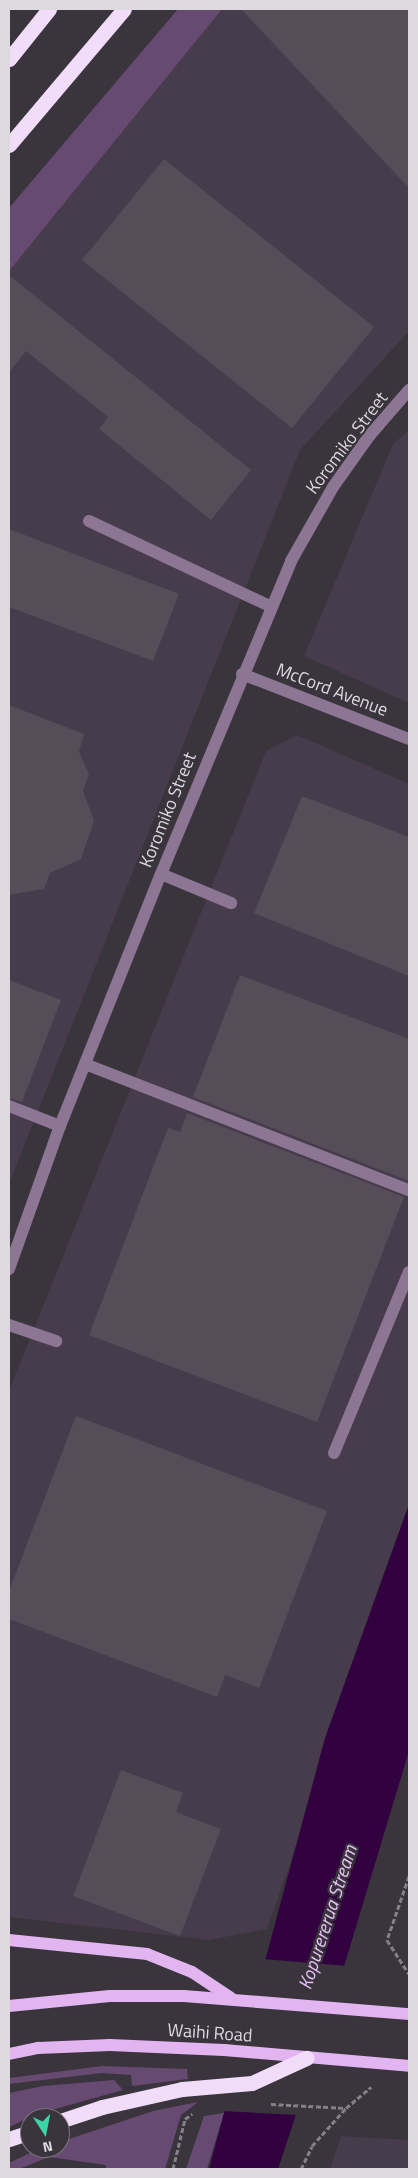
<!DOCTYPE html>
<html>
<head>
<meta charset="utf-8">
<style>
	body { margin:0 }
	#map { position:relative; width:418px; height:2178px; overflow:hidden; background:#3a343d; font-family:"Titillium Web",sans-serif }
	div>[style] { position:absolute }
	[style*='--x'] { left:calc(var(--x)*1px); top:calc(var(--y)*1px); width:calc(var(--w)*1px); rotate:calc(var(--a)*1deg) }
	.built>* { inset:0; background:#473c4b }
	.green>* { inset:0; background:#674a71 }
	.water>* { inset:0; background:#320140 }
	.pier>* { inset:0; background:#3a343d }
	.building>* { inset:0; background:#554d57 }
	.path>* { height:3px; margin-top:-1.5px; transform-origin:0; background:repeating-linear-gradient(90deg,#858088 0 5px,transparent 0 7.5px) }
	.minor>* { height:12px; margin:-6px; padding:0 6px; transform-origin:6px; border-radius:6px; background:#8c7694 }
	.major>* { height:12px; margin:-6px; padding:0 6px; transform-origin:6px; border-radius:6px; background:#e2b5f1 }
	.highway>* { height:15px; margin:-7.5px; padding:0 7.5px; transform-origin:7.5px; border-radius:7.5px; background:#f1dcf9 }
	span { translate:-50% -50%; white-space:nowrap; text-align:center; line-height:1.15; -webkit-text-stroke:4.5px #3a343d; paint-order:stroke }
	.street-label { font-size:18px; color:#ddd9df }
	.water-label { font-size:19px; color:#e8c0f6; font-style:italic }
	.frame { position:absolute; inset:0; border:10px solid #ddd9df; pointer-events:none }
	.north { position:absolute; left:20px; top:2108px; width:50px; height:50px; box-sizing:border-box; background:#3a343d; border:1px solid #7b767e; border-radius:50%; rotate:169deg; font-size:14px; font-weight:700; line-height:20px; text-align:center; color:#ddd9df }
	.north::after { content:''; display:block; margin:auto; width:18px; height:22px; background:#3ad4a5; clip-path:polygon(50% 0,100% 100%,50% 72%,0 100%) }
</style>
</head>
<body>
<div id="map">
	<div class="built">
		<div style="clip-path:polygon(205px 9px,409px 9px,409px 331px,300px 450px,9px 1184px,9px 250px)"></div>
		<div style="clip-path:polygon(409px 430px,409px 703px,304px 656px,393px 444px)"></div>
		<div style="clip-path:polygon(297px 735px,409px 784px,409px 1525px,267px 1929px,209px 1940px,9px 1917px,9px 1391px,266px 751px)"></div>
		<div style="clip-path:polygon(341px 2136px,409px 2140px,409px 2169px,330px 2169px)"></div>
	</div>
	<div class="green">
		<div style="clip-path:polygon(178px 9px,222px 9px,9px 271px,9px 208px)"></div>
		<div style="clip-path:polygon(102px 2066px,187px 2069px,188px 2079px,132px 2086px,131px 2075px,102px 2073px,9px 2084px,9px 2078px)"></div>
		<div style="clip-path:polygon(114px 2080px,123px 2090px,37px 2114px,9px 2127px,9px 2093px,43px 2086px)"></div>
		<div style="clip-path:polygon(198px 2102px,181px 2115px,165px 2169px,106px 2169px,106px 2165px,49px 2157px,19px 2169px,9px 2169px,9px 2163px,36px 2150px,60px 2148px,60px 2142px,153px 2111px)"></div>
		<div style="clip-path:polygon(224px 2113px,207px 2169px,186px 2169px,204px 2116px)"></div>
	</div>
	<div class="water">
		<div style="clip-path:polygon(409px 1504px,409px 1751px,336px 1993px,278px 2169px,209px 2169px,325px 1738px)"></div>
	</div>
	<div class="pier">
		<div style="clip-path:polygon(263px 1959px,347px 1966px,298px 2115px,222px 2111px)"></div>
	</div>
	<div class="building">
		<div style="clip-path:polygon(241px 9px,409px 9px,409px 188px)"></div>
		<div style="clip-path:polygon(164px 159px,374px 327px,292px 428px,82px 260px)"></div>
		<div style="clip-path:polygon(9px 275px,251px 470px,211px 520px,99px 429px,108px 417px,26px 351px,9px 372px)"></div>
		<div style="clip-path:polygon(9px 529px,179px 594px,153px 661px,9px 607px)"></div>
		<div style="clip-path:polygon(9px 705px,84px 734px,79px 752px,89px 774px,83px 791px,94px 821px,81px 859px,50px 873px,44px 889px,9px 895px)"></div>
		<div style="clip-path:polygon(302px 796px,409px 837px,409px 976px,254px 913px)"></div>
		<div style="clip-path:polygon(240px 975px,409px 1039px,409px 1181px,193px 1097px)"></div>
		<div style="clip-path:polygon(9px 980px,61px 1000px,22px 1102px,9px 1098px)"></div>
		<div style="clip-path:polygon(187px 1113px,404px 1197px,317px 1422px,89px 1335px,168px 1128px,180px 1132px)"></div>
		<div style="clip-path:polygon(76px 1416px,327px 1511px,259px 1688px,225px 1675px,217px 1697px,9px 1619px,9px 1591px)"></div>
		<div style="clip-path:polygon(121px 1770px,183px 1793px,176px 1812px,221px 1829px,180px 1936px,73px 1896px)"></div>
	</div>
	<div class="path">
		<div style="--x:409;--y:1876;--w:68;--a:109"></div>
		<div style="--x:387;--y:1940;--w:40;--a:57.1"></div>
		<div style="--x:271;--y:2104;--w:75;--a:3.1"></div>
		<div style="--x:173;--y:2169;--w:51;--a:-76.5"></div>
		<div style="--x:185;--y:2119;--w:9;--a:-36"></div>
		<div style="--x:301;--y:2169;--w:25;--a:-64"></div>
		<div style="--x:312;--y:2146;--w:51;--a:-48.2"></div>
		<div style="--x:346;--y:2108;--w:33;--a:-40"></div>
	</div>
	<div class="minor">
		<div style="--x:89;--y:521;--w:200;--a:25.2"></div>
		<div style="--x:242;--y:674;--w:179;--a:21.3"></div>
		<div style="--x:161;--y:874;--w:76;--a:22.5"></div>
		<div style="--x:85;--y:1064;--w:348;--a:21.3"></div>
		<div style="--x:9;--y:1106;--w:55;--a:21.4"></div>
		<div style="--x:9;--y:1269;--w:152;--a:-70.4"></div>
		<div style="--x:60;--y:1126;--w:271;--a:-68.2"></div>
		<div style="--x:161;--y:874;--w:339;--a:-67.4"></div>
		<div style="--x:291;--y:561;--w:85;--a:-60.4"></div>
		<div style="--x:333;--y:487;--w:64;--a:-54.6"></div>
		<div style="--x:370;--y:435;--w:60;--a:-49.1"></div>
		<div style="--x:9;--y:1325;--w:50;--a:18.8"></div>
		<div style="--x:334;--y:1453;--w:196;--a:-67.5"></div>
	</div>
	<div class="major">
		<div style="--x:9;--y:1940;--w:139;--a:5.8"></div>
		<div style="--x:147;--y:1954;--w:48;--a:21.8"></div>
		<div style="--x:192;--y:1972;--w:47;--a:33.7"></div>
		<div style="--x:9;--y:2006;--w:101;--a:-5.7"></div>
		<div style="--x:110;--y:1996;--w:74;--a:0"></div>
		<div style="--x:184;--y:1996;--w:226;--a:4.6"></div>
		<div style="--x:9;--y:2054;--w:30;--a:-12"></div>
		<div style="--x:38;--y:2048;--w:72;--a:-2.4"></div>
		<div style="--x:110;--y:2045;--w:114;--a:2.5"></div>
		<div style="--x:224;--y:2050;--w:186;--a:4.9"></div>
	</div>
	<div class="highway">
		<div style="--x:9;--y:59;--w:64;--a:-51.3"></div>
		<div style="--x:9;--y:145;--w:178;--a:-49.8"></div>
		<div style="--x:60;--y:2121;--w:44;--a:-18.4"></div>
		<div style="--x:102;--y:2107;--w:82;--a:-12.7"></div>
		<div style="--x:182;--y:2089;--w:70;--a:-4.9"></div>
		<div style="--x:252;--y:2083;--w:60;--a:-24.8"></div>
		<div style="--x:9;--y:2139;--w:22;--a:-18"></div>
	</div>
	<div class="street-label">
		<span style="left:347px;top:443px;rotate:-53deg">Koromiko Street</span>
		<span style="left:332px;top:690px;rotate:21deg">McCord Avenue</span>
		<span style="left:168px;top:810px;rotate:-68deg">Koromiko Street</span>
		<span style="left:210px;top:2033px;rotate:4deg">Waihi Road</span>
	</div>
	<div class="water-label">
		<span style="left:327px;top:1917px;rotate:-72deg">Kopurererua Stream</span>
	</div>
	<div class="frame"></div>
	<div class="north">N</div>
</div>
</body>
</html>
